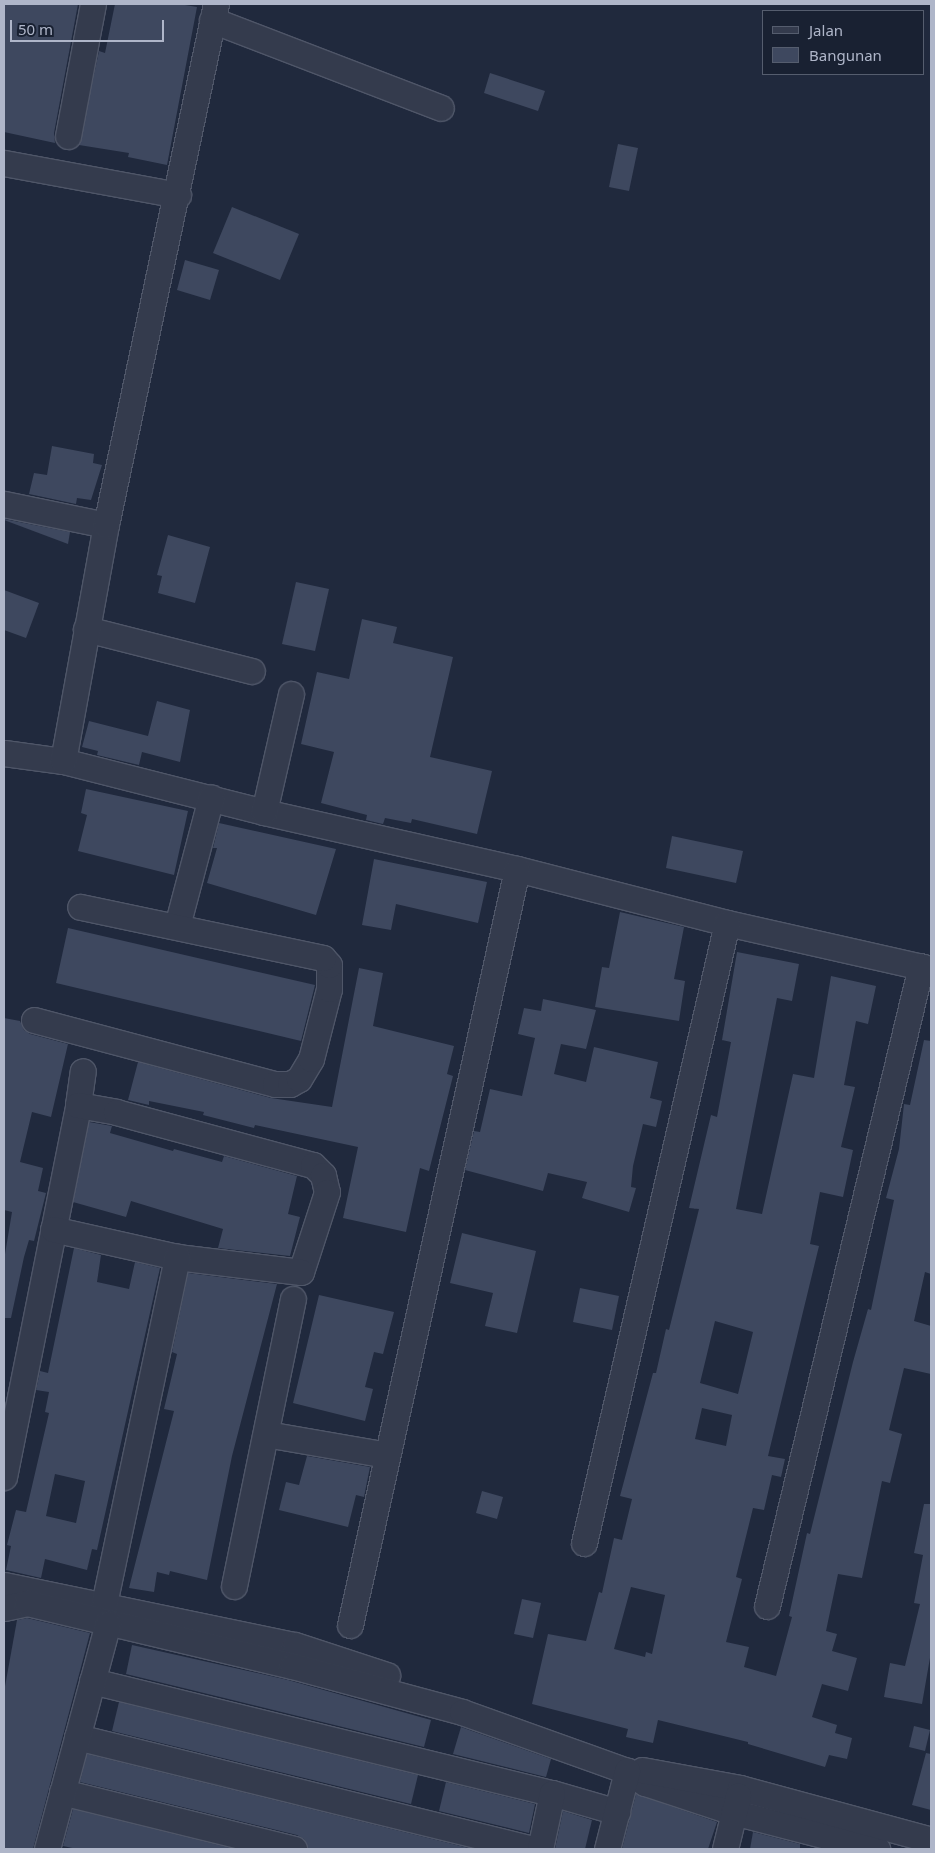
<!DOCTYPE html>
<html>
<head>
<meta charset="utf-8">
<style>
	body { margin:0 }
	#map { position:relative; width:935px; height:1853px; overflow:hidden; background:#20293d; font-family:"Noto Sans",sans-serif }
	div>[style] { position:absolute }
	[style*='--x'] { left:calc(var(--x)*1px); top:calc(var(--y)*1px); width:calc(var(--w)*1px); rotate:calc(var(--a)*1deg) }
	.building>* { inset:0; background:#3e485f }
	.roads { filter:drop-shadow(1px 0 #4f5668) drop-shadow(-1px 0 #4f5668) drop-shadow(0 1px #4f5668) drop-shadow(0 -1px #4f5668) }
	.minor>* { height:25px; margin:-12.5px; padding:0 12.5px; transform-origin:12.5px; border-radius:12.5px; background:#343b4d }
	span { translate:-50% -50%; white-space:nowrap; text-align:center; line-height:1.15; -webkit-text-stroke:4px #192132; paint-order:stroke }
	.frame { position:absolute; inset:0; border:5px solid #afb6c9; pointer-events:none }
	.legend { position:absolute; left:762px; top:10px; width:162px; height:65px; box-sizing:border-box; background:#192132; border:1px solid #555d6e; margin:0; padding:6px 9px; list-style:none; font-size:15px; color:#afb6c9 }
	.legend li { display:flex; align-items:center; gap:10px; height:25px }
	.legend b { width:25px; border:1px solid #555d6e }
	.scale { position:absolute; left:10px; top:20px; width:154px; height:22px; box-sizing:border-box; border:2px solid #afb6c9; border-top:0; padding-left:6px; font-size:15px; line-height:18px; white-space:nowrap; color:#afb6c9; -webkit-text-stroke:4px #192132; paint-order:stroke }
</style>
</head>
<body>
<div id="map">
	<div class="building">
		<div style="clip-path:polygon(4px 4px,78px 4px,54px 133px,55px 143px,4px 132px)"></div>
		<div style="clip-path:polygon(115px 4px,179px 4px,197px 7px,167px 165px,128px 157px,129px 153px,79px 145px,99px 51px,105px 53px)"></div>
		<div style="clip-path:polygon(490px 73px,545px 91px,538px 111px,484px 93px)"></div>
		<div style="clip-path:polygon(618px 144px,638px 148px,629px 191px,609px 187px)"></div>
		<div style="clip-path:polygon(232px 207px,299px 234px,280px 280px,213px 253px)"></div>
		<div style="clip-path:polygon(185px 260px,219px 270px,210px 300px,177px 290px)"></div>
		<div style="clip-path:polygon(52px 446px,94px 454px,93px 463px,102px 465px,91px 500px,77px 498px,76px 504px,29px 494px,34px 473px,47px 475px)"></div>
		<div style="clip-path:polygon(4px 519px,70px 532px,68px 544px,4px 520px)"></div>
		<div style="clip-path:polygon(168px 535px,210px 547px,195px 603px,158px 593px,162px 576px,157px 575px)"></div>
		<div style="clip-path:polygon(296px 582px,329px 589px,315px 651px,282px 644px)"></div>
		<div style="clip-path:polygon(4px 590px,39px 603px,26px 638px,4px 630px)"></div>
		<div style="clip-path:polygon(362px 619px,397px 627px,393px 643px,453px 657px,430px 757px,492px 771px,477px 834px,412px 819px,411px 823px,385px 818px,383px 824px,366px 820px,367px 815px,321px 803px,334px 752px,301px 744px,317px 672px,349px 679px)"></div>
		<div style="clip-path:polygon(157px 701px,190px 710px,180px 762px,142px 752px,139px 765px,97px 755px,98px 751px,82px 747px,89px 721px,148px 736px)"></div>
		<div style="clip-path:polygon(86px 789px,188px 811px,174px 875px,78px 851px,87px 815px,81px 813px)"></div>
		<div style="clip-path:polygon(219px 823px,336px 849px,316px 915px,207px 883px,217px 848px,213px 848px)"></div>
		<div style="clip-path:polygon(672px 836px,743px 851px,736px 883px,666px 868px)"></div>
		<div style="clip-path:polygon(374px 859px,487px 882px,478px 923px,396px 904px,391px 930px,362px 925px)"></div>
		<div style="clip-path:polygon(620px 912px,684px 927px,674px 979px,685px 981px,679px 1021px,595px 1007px,602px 967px,609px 968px)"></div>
		<div style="clip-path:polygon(68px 928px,315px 985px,301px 1041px,56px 983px)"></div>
		<div style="clip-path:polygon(evenodd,737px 952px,799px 964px,792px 1001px,777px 998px,736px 1209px,762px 1214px,793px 1074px,814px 1078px,831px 976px,876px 986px,868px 1024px,856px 1021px,844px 1085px,855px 1087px,841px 1147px,853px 1150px,843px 1197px,820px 1192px,810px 1244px,819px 1246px,768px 1456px,785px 1459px,781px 1477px,772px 1475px,764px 1510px,753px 1508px,736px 1577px,742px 1579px,726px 1642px,749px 1647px,744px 1667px,776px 1676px,792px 1617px,789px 1616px,807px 1533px,810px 1534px,853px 1362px,868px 1309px,871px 1310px,894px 1200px,886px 1198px,899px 1149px,904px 1104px,910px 1105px,924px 1040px,931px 1041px,931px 1274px,925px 1272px,914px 1321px,931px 1326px,931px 1374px,904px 1368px,889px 1430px,902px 1434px,890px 1483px,882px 1481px,862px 1578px,838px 1574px,826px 1631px,837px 1634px,832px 1651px,857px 1658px,848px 1691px,822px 1684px,812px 1717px,837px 1725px,835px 1733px,852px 1738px,847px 1759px,829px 1755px,825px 1767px,748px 1744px,748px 1742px,658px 1720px,653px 1743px,626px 1737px,628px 1729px,532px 1704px,548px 1634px,586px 1641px,599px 1592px,602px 1593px,614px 1538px,622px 1540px,632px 1499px,620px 1496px,653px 1373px,656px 1373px,666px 1329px,669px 1330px,699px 1209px,689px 1208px,711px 1115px,717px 1117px,731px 1042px,722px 1040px,737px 952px,715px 1321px,753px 1332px,738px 1394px,700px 1383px,715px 1321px,737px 952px,702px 1408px,732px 1415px,726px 1446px,695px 1439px,702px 1408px,737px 952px,631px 1587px,665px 1595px,652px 1654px,646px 1652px,645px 1657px,614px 1649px,631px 1587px)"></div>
		<div style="clip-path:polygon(359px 968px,383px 973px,373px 1026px,454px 1046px,447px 1074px,453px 1076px,429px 1171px,420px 1168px,406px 1232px,343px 1218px,358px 1147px,255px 1125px,254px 1128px,203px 1115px,204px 1112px,149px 1101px,149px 1105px,128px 1100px,138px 1062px,271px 1098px,332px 1107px)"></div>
		<div style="clip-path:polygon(543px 999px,596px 1010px,586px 1049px,561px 1044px,554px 1074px,586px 1082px,594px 1047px,658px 1062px,650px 1098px,662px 1101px,656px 1127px,643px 1124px,633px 1166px,631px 1187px,636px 1188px,629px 1212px,582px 1198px,587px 1182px,548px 1173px,543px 1191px,465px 1170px,474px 1131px,480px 1132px,490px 1089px,522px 1096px,535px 1038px,518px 1034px,524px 1008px,541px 1011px)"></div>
		<div style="clip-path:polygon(4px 1018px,20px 1021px,24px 1030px,30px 1034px,68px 1044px,51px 1117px,32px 1112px,20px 1162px,43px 1168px,38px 1191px,46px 1193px,34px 1241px,29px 1240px,24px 1257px,11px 1318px,4px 1318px,4px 1260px,12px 1212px,4px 1210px)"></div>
		<div style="clip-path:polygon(89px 1122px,112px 1126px,110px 1133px,173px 1151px,174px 1149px,222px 1162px,224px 1156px,297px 1176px,288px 1214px,300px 1217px,290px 1256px,218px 1248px,223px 1229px,131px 1201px,126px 1217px,73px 1202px)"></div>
		<div style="clip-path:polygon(462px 1233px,536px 1251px,517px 1333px,485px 1326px,493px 1293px,450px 1283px)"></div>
		<div style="clip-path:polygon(evenodd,74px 1248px,101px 1255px,97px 1282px,129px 1289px,135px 1262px,160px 1268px,97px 1550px,92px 1549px,87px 1570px,45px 1559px,41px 1578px,6px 1570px,11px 1546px,7px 1545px,16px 1510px,26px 1512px,49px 1413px,45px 1412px,49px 1392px,36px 1390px,40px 1371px,48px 1373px,74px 1248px,55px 1474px,85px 1481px,76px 1523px,46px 1516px,55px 1474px)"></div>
		<div style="clip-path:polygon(188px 1273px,277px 1284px,232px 1456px,207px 1580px,170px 1571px,169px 1575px,157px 1572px,154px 1592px,129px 1588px,174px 1411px,164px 1409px,177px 1354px,172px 1352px)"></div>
		<div style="clip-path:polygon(580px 1288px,619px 1296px,612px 1330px,573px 1322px)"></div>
		<div style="clip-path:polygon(319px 1295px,394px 1312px,383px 1354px,374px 1352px,365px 1387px,373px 1389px,365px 1421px,293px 1403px)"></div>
		<div style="clip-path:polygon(307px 1456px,370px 1467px,364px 1497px,356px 1495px,348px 1527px,279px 1510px,286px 1482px,299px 1485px)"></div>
		<div style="clip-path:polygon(482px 1491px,503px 1497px,497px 1519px,476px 1513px)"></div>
		<div style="clip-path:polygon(924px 1504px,931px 1504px,931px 1652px,922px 1704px,884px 1697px,890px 1663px,905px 1666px,920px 1604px,914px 1603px,923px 1555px,914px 1553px)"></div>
		<div style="clip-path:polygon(522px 1599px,541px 1603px,533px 1638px,514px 1634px)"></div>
		<div style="clip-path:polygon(27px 1618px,90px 1633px,33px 1849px,4px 1849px,4px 1692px,17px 1620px)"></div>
		<div style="clip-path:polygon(132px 1645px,288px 1680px,431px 1720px,424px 1747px,126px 1674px)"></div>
		<div style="clip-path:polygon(119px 1702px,418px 1775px,411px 1804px,112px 1731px)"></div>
		<div style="clip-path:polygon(914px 1726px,930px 1730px,925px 1751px,909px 1747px)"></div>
		<div style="clip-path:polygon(461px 1727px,551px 1759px,546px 1777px,453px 1754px)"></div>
		<div style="clip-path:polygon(926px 1753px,931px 1754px,931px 1810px,912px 1805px)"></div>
		<div style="clip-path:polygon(87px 1754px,473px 1849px,308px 1849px,304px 1839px,297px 1835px,80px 1782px)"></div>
		<div style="clip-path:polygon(446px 1782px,535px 1804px,529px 1833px,439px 1811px)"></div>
		<div style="clip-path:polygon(636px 1794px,717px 1822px,708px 1849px,622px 1849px)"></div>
		<div style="clip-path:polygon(73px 1809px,235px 1849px,77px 1849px,63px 1846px)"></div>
		<div style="clip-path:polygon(563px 1811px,592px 1820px,585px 1849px,555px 1849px)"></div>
		<div style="clip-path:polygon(753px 1832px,800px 1844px,800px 1849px,750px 1849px)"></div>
	</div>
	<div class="roads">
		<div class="minor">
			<div style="--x:212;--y:20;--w:245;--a:21"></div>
			<div style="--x:68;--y:136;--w:134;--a:-79.3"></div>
			<div style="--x:4;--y:163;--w:177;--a:10.4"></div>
			<div style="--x:4;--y:504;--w:104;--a:11.6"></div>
			<div style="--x:86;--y:629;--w:171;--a:14.2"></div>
			<div style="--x:4;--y:753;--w:60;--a:7.7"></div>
			<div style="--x:63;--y:761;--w:207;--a:14.2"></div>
			<div style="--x:264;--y:812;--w:259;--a:12.7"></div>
			<div style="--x:517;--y:869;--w:217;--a:14.4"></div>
			<div style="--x:727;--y:923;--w:209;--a:12.7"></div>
			<div style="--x:63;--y:761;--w:240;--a:-79.7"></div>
			<div style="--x:106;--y:525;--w:532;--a:-78.08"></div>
			<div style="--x:264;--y:812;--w:121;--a:-77.1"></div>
			<div style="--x:177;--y:926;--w:133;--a:-75.2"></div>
			<div style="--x:34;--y:1020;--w:249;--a:14.9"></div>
			<div style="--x:275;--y:1084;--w:15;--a:0"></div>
			<div style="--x:290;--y:1084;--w:10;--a:-29"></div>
			<div style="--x:299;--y:1079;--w:23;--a:-59"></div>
			<div style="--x:311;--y:1059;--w:72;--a:-75.6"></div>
			<div style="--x:329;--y:989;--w:24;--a:-90"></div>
			<div style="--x:329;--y:965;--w:9;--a:-131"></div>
			<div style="--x:323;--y:958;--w:248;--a:-168.1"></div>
			<div style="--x:78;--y:1105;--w:34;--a:-82"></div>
			<div style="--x:266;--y:1434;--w:123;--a:9.8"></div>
			<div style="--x:4;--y:1477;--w:379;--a:-78.7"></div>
			<div style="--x:78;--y:1105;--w:39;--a:10"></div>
			<div style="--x:116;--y:1112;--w:204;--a:15.1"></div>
			<div style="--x:313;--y:1165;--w:14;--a:45"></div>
			<div style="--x:323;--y:1175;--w:17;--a:77"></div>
			<div style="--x:327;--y:1192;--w:84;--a:108"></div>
			<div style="--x:301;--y:1272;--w:125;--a:-173.1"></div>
			<div style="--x:177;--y:1257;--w:127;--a:-167.3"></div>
			<div style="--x:584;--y:1543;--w:636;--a:-77.01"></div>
			<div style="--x:4;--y:1585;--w:297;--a:11.7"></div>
			<div style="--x:295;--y:1645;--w:97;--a:18.1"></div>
			<div style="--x:234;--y:1586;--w:293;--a:-78.4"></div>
			<div style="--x:104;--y:1604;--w:355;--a:-78.1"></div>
			<div style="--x:767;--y:1606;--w:658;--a:-76.47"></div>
			<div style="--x:4;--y:1608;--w:24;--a:-12"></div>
			<div style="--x:27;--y:1603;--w:272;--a:13.4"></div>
			<div style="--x:292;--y:1666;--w:176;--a:15.1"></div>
			<div style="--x:462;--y:1712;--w:175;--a:19.7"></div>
			<div style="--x:627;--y:1771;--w:22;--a:34"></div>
			<div style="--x:645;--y:1783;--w:93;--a:18.2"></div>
			<div style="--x:733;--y:1812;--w:149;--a:14.4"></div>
			<div style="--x:350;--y:1625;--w:774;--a:-77.54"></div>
			<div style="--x:92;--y:1681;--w:473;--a:13.7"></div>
			<div style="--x:552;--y:1793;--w:68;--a:16.3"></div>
			<div style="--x:77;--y:1737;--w:469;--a:13.8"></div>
			<div style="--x:642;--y:1770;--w:100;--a:10.4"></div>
			<div style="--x:740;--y:1788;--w:198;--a:15.2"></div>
			<div style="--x:62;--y:1792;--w:239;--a:13.8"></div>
			<div style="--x:47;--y:1849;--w:234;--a:-74.9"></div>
			<div style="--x:540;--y:1849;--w:57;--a:-77.9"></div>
			<div style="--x:607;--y:1849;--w:81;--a:-75.6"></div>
			<div style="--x:725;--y:1849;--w:55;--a:-76.2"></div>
		</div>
	</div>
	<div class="frame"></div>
	<ul class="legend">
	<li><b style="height:6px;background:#343b4d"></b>Jalan</li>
	<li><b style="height:14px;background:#3e485f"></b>Bangunan</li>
	</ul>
	<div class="scale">50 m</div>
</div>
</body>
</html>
